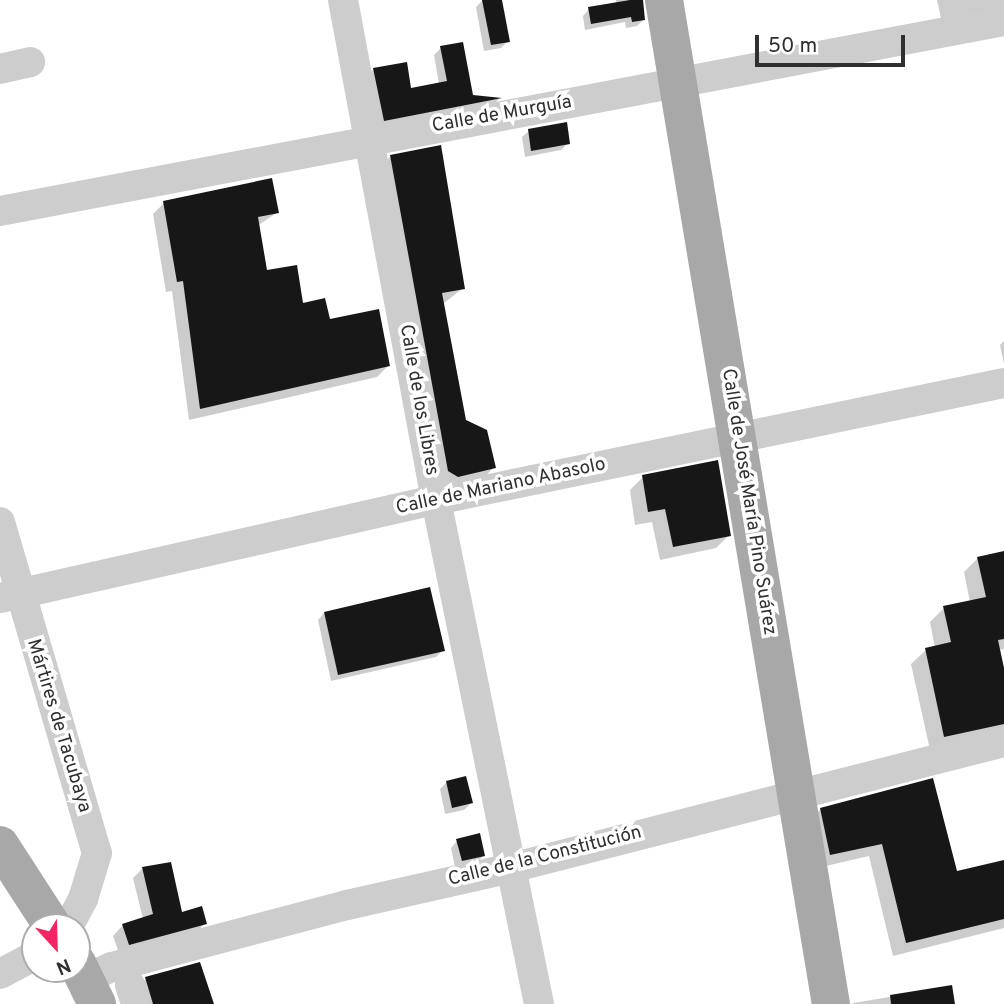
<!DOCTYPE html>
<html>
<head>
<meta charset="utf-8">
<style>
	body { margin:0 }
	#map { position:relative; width:1004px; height:1004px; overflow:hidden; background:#fff; font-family:Overpass,sans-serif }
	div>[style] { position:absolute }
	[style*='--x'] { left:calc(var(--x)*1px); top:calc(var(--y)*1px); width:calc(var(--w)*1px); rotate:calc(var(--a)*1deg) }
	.shadow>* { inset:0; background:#0003 }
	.building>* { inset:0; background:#171717 }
	.minor>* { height:30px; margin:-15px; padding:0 15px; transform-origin:15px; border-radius:15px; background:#cdcdcd }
	.major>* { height:38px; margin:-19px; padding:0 19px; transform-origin:19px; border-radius:19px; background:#a8a8a8 }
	span { translate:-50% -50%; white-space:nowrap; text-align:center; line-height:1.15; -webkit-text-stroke:7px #fff; paint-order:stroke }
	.street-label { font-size:19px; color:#303030 }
	.north { position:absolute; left:21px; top:913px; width:70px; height:70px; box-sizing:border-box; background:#fff; border:2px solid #acacac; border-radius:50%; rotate:158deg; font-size:19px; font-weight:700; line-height:28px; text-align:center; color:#303030 }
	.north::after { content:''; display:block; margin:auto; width:24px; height:32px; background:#f42563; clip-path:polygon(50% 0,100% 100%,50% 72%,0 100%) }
	.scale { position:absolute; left:755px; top:35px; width:150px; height:32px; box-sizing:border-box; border:4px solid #303030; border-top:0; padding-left:9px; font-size:21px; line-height:24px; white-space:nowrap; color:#303030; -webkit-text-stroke:5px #fff; paint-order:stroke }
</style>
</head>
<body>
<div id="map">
	<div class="shadow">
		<div style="clip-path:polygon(483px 0,500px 0,508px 41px,501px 48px,484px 51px,476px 7px)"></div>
		<div style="clip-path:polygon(616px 0,642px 0,643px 20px,637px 26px,626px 28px,625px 22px,585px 30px,583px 16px,589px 9px,616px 4px)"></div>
		<div style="clip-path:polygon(937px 0,1004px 0,1004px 12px,942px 23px)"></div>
		<div style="clip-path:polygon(441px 48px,472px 97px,499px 99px,494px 104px,377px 126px,367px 76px,374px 69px,410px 90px,439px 84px,434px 55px)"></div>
		<div style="clip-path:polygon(529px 131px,568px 143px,561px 150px,525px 157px,522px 137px)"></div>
		<div style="clip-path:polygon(390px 157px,463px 288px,443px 304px,464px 421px,494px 467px,480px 482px,443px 491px,376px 171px)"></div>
		<div style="clip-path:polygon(164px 203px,278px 212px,257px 226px,266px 272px,301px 305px,388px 366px,377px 377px,189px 420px,172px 291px,166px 292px,153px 214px)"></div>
		<div style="clip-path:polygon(1004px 341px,1004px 364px,1000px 345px)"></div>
		<div style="clip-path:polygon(643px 477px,729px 535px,716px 548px,660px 560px,652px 522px,635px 525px,630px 490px)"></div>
		<div style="clip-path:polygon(1004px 552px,1004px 649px,998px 650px,1004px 677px,1004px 730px,930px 750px,911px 664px,926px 650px,935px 648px,930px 622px,944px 608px,970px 602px,964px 572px,978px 558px)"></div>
		<div style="clip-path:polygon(324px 613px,443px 650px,436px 657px,331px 681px,318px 620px)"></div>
		<div style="clip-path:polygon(447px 782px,471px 803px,464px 810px,445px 814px,440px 789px)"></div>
		<div style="clip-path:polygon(821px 809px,955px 874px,1004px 862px,1004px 928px,893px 956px,869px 856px,817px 868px,808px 823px)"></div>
		<div style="clip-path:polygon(457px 841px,484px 855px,477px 862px,455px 867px,451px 848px)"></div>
		<div style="clip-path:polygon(143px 868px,181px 914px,205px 923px,196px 933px,119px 953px,113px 936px,122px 926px,143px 919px,133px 878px)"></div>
		<div style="clip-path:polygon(146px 979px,208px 1004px,139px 1004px,135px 989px)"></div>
		<div style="clip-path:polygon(951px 987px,954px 1004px,852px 1004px,853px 1003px)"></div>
	</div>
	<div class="building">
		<div style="clip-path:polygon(482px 0,502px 0,510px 42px,491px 45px)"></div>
		<div style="clip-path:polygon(630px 0,643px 0,645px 20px,632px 22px,631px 17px,591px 24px,588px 7px)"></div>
		<div style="clip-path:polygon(463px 42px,473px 95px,502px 98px,384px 121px,373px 68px,407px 62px,411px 88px,447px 81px,440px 46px)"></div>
		<div style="clip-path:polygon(567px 122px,570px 144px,531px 151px,528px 129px)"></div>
		<div style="clip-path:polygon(441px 145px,465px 289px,442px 293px,466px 420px,487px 430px,496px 468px,458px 477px,448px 471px,390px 155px)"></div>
		<div style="clip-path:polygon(272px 178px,279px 213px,258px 217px,267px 270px,297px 265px,303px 303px,325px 298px,330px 319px,379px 309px,390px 366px,200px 409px,183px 281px,177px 282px,163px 201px)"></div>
		<div style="clip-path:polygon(718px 460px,731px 536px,673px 547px,665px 509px,648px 512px,642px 475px)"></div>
		<div style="clip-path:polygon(1004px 551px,1004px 639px,998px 640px,1004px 668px,1004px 724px,944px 737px,925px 648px,951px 642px,943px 606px,986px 597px,977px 557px)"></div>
		<div style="clip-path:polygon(430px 587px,445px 651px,338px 675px,324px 612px)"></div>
		<div style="clip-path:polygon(466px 776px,473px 803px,452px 808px,446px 781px)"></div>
		<div style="clip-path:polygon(933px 778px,957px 871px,1004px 860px,1004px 919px,906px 943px,882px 844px,830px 855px,820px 808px)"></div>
		<div style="clip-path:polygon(480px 833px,485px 856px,462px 861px,456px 839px)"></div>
		<div style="clip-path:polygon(171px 862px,182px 912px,202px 906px,207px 924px,129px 945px,122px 924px,153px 914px,142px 867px)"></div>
		<div style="clip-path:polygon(200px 962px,214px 1004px,153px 1004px,145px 977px)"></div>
		<div style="clip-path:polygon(952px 985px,955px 1004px,891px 1004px,890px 995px)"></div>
	</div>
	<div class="minor">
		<div style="--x:343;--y:0;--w:509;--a:79.46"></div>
		<div style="--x:436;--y:500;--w:514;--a:78.45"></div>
		<div style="--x:0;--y:69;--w:31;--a:-13"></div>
		<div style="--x:0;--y:211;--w:1022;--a:-10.72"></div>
		<div style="--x:0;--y:522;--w:345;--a:73.7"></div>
		<div style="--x:97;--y:853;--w:48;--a:106.9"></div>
		<div style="--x:83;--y:899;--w:32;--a:118"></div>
		<div style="--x:0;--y:598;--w:447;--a:-12.7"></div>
		<div style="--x:436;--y:500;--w:580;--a:-11.64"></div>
		<div style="--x:0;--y:974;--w:40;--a:-28"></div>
		<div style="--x:87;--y:978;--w:27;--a:-24"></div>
		<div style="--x:112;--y:967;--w:243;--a:-14.8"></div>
		<div style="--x:347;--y:905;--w:168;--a:-12.7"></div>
		<div style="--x:511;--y:868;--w:509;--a:-14.34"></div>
		<div style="--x:130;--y:985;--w:20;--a:72"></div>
	</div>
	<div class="major">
		<div style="--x:664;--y:0;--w:1018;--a:80.56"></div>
		<div style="--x:0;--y:845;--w:98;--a:57.1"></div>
		<div style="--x:77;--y:963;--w:46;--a:64"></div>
	</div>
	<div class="street-label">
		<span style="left:502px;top:115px;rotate:-10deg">Calle de Murguía</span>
		<span style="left:418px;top:400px;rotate:80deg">Calle de los Libres</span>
		<span style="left:501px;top:487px;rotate:-12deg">Calle de Mariano Abasolo</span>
		<span style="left:748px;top:502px;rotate:81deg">Calle de José María Pino Suárez</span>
		<span style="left:58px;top:726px;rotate:73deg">Mártires de Tacubaya</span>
		<span style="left:545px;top:857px;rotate:-14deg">Calle de la Constitución</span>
	</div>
	<div class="north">N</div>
	<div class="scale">50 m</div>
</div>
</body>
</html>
